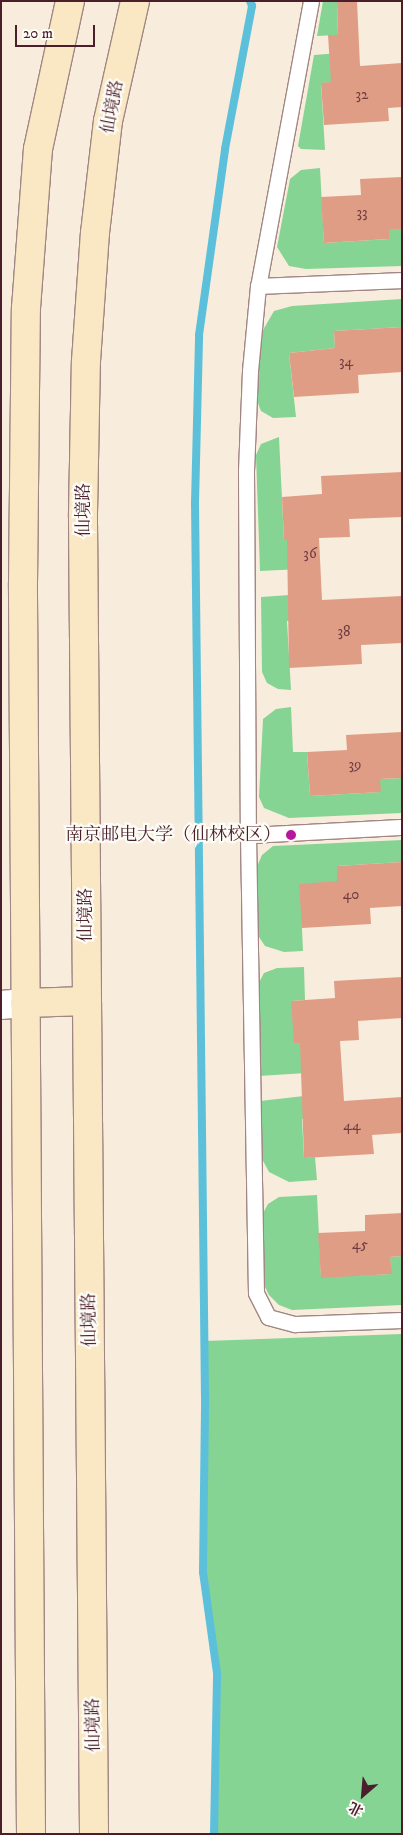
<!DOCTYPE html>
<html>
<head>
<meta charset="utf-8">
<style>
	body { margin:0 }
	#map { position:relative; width:403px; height:1835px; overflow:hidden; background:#f8eddc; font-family:"IM FELL DW Pica","Noto Serif SC",serif }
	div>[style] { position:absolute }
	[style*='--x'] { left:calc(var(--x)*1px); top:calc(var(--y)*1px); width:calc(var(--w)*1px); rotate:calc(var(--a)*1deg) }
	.green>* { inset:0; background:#86d493 }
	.stream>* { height:8px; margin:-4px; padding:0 4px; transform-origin:4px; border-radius:4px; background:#5dc0db }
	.building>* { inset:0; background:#e09d85 }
	.roads { filter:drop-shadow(1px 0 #a18684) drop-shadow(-1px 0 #a18684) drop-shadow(0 1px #a18684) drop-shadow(0 -1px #a18684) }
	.lane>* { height:15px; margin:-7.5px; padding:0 7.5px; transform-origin:7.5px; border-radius:7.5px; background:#fff }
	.street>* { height:28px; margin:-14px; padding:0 14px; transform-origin:14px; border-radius:14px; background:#fff }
	.secondary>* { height:28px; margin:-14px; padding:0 14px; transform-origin:14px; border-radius:14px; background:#fae7c3 }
	.dots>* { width:14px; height:14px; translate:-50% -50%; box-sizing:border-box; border:2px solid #fdfcf7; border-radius:50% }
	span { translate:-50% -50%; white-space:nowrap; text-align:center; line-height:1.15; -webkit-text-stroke:4.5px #fdfcf7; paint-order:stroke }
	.number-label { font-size:15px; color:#703e42 }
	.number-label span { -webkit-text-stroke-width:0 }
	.street-label { font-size:18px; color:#4a1f2b }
	.poi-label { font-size:18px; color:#4a1f2b }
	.right { translate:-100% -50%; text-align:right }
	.frame { position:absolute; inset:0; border:2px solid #4a1f2b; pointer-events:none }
	.north { position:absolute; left:338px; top:1770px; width:50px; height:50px; -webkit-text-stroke:4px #fdfcf7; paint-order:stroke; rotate:207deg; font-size:14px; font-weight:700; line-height:20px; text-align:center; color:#4a1f2b }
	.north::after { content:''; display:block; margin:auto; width:18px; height:22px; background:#4a1f2b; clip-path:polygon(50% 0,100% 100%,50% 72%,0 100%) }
	.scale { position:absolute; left:15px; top:25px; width:80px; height:22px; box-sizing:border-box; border:2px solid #4a1f2b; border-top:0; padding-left:6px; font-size:15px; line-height:18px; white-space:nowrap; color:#4a1f2b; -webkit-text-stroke:4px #fdfcf7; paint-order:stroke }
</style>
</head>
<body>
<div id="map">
	<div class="green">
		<div style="clip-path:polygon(323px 1px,337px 1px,338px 35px,317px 36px)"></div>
		<div style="clip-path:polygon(340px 53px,341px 82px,321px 83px,325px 150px,301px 149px,298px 146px,314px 55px)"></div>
		<div style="clip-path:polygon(320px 168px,324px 243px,389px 239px,389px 229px,402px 229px,402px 266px,306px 269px,289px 266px,277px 247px,290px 179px,301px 170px)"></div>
		<div style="clip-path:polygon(402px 299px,402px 327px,334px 331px,335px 348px,289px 353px,296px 417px,273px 418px,261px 411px,256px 398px,263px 330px,274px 311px,292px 306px)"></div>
		<div style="clip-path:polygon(279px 437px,284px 540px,299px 540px,301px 569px,260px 571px,256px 455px,261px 444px)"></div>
		<div style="clip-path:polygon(303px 594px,304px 620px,287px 621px,291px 690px,278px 689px,267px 683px,262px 672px,261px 597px)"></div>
		<div style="clip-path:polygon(291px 707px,293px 752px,307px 752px,310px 796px,380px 792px,380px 779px,402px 778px,402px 813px,289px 818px,264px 808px,259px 797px,263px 719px,276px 709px)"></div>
		<div style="clip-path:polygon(402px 840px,402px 862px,337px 866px,337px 881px,302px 928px,303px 951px,284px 952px,265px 946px,257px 934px,255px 871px,262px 855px,273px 846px)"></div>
		<div style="clip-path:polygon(304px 967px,305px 1000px,291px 1001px,320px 1041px,322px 1072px,259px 1076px,256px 988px,264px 973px,277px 968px)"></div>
		<div style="clip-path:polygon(304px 1096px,323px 1118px,302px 1119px,304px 1158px,315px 1157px,317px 1180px,289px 1182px,269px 1172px,261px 1157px,260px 1101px)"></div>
		<div style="clip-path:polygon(317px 1195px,321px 1277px,391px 1274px,390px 1257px,402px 1256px,402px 1305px,292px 1310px,279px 1305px,269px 1295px,262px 1281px,262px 1215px,268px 1204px,279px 1197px)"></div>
		<div style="clip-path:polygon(402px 1334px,402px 1834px,214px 1834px,217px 1673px,203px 1572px,204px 1341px)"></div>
	</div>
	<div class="stream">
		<div style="--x:214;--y:1834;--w:161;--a:-88.9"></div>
		<div style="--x:217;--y:1673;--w:102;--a:-97.9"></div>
		<div style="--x:203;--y:1572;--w:174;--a:-89.3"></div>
		<div style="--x:205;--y:1398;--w:895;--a:-90.64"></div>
		<div style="--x:195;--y:503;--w:168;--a:-88.6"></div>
		<div style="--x:199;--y:335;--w:188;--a:-82"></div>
		<div style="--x:225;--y:149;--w:146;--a:-79.3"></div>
		<div style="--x:252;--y:6;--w:5;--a:-112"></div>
	</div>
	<div class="building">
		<div style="clip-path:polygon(337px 1px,357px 1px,360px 66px,402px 63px,402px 107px,388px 108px,389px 121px,324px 125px,321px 83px,331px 82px,328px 35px,338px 35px)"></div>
		<div style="clip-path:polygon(402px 177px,402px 229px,389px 229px,389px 239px,324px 243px,321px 197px,361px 195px,360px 179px)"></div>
		<div style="clip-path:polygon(402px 327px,402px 372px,358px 375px,359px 393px,294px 397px,289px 353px,335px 348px,334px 331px)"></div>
		<div style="clip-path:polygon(402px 472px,402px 517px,349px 519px,350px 537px,319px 538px,322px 600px,402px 596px,402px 643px,361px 645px,362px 664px,289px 668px,287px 540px,284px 540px,282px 497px,322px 494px,321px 476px)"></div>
		<div style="clip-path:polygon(402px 732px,402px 778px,380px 779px,381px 792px,310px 796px,307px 752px,347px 750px,346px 735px)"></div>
		<div style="clip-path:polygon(402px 862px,402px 906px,370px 908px,371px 924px,302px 928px,299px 884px,337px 881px,337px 866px)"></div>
		<div style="clip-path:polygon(402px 977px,402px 1018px,358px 1021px,359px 1040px,340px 1041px,344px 1101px,402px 1097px,402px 1133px,372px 1135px,374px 1154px,304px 1158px,300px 1043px,294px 1043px,291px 1001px,335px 998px,334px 981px)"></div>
		<div style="clip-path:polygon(402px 1213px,402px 1256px,390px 1257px,392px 1274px,321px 1278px,318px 1233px,365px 1231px,365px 1215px)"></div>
	</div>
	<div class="roads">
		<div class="lane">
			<div style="--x:311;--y:1;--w:290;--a:100.5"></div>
			<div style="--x:258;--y:286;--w:85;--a:95.4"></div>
			<div style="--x:250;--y:371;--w:100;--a:92.3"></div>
			<div style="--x:246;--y:471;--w:364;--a:89.7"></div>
			<div style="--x:248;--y:835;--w:458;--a:89"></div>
			<div style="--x:256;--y:1293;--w:27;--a:63"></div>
			<div style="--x:268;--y:1317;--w:28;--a:15"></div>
			<div style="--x:295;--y:1324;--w:107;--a:-2.1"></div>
			<div style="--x:258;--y:286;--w:144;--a:-2.4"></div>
			<div style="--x:248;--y:835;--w:154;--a:-3"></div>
		</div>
		<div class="street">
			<div style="--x:1;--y:1005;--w:24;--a:-5"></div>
		</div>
		<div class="secondary">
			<div style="--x:25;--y:1003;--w:62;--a:-1.8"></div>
			<div style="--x:31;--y:1834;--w:1251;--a:-90.37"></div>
			<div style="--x:23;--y:583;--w:275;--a:-89.4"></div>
			<div style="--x:26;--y:308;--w:159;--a:-85.7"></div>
			<div style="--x:38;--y:149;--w:151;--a:-77.8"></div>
			<div style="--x:94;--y:1834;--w:1321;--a:-90.48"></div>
			<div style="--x:83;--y:513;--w:152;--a:-88.9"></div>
			<div style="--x:86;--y:361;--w:128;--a:-86"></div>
			<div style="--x:95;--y:233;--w:113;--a:-83.4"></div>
			<div style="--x:108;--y:121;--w:123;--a:-77.3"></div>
		</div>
	</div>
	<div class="dots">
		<div style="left:291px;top:835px;background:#b5179e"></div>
	</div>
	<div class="number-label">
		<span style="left:362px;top:95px">32</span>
		<span style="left:362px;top:213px">33</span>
		<span style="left:346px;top:362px">34</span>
		<span style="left:310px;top:554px">36</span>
		<span style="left:344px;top:632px">38</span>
		<span style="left:355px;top:765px">39</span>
		<span style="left:351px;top:895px">40</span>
		<span style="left:352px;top:1126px">44</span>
		<span style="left:360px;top:1245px">45</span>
	</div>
	<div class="street-label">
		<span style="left:113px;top:107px;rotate:-79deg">仙境路</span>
		<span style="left:84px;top:510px;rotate:-90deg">仙境路</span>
		<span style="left:86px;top:915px;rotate:-90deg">仙境路</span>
		<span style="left:90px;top:1320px;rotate:-91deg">仙境路</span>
		<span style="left:94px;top:1725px;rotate:-91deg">仙境路</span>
	</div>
	<div class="poi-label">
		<span class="right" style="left:281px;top:835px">南京邮电大学（仙林校区）</span>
	</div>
	<div class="frame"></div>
	<div class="north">北</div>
	<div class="scale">20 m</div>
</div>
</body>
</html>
